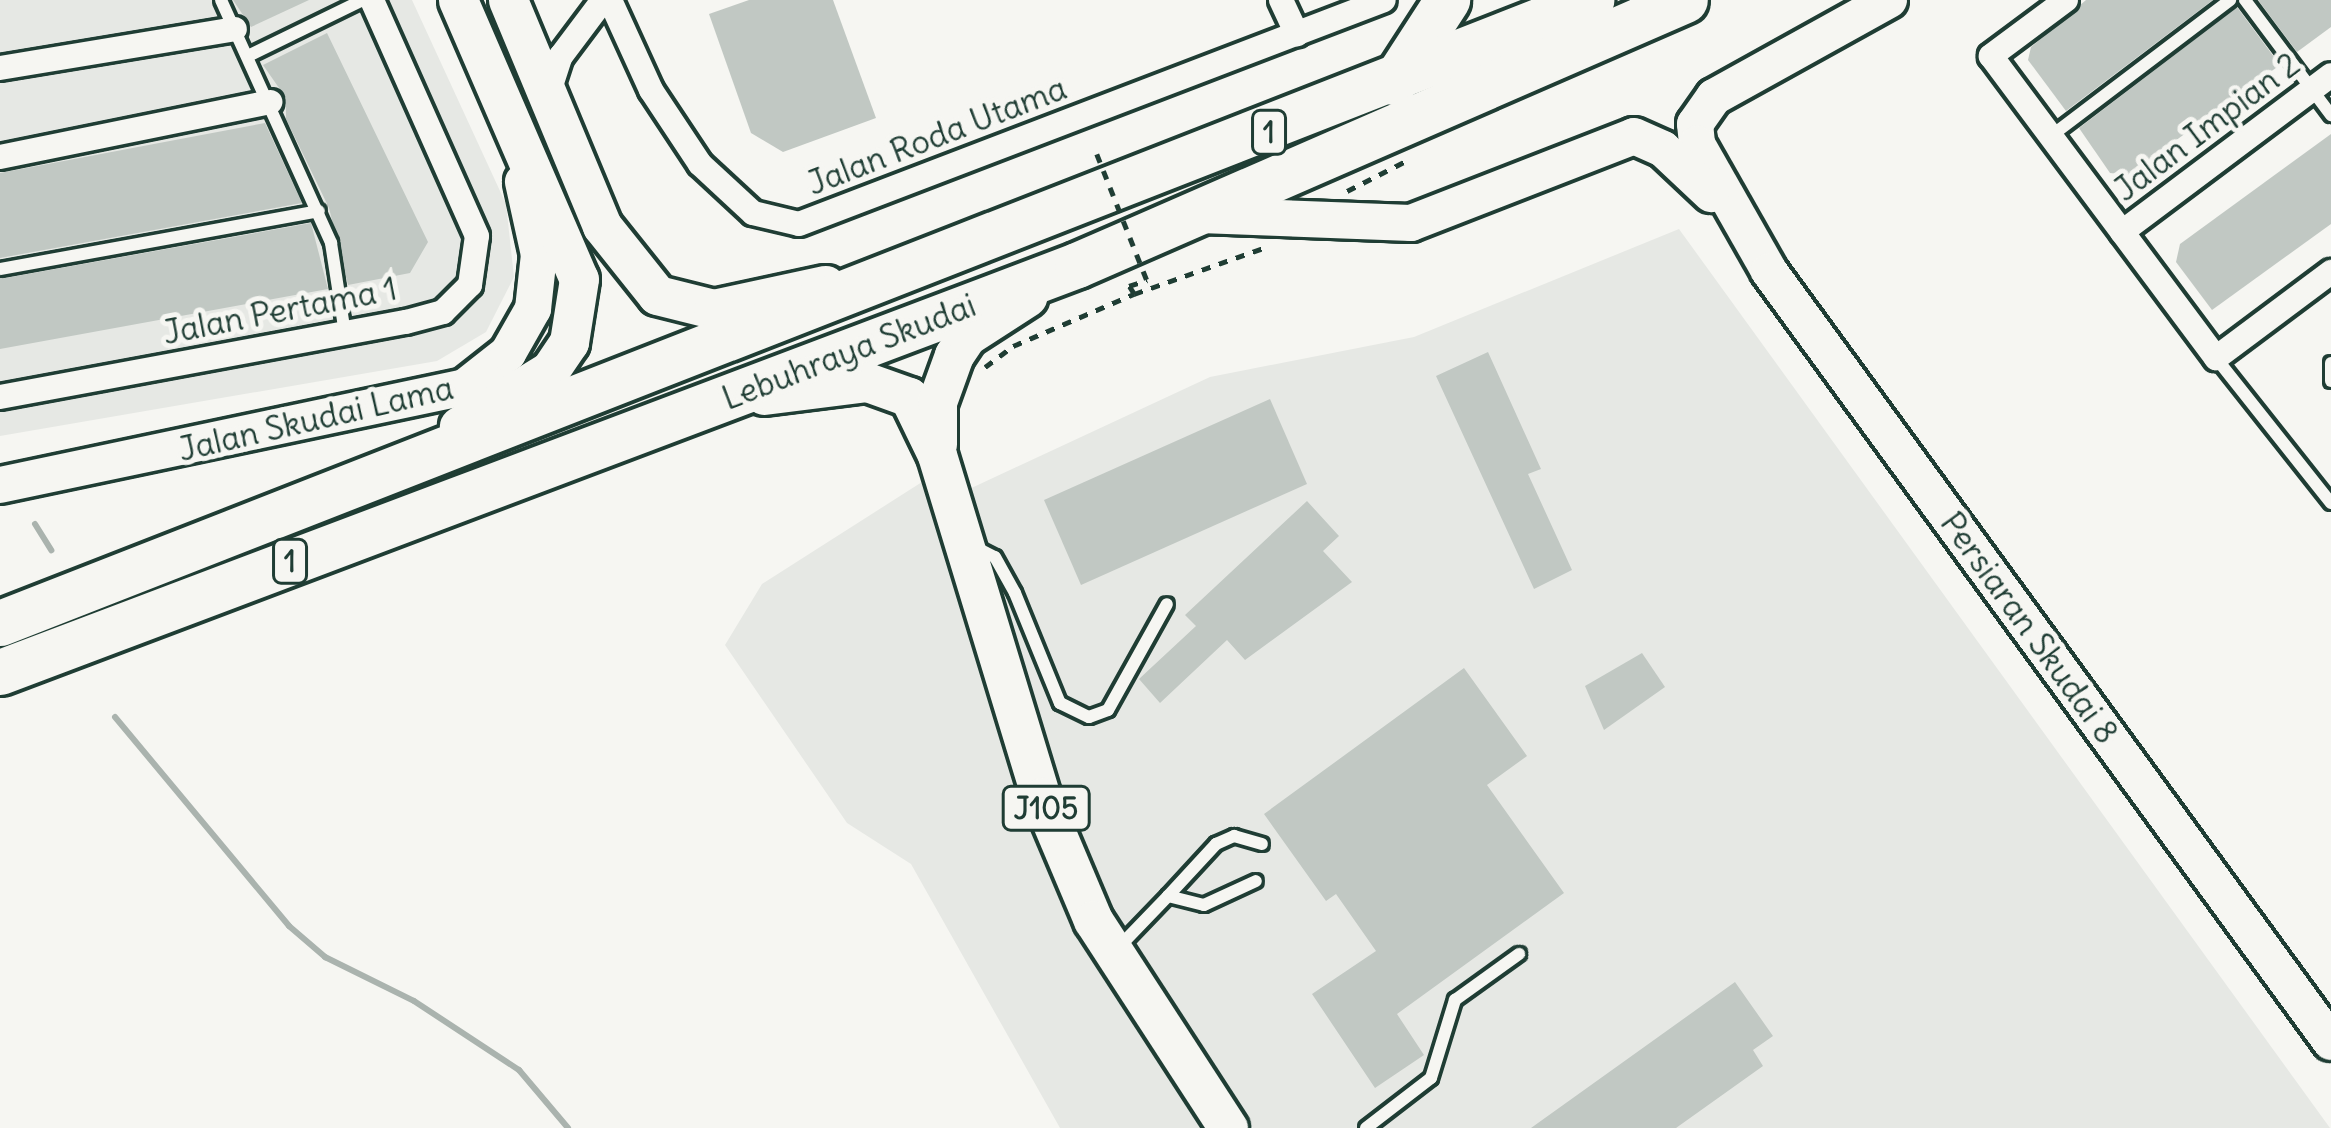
<!DOCTYPE html>
<html>
<head>
<meta charset="utf-8">
<style>
	body { margin:0 }
	#map { position:relative; width:2331px; height:1128px; overflow:hidden; background:#f6f6f2; font-family:Delius,sans-serif }
	div>[style] { position:absolute }
	[style*='--x'] { left:calc(var(--x)*1px); top:calc(var(--y)*1px); width:calc(var(--w)*1px); rotate:calc(var(--a)*1deg) }
	.built>* { inset:0; background:#e6e8e4 }
	.stream>* { height:6px; margin:-3px; padding:0 3px; transform-origin:3px; border-radius:3px; background:#aab3ae }
	.building>* { inset:0; background:#c1c8c3 }
	.path>* { height:4.5px; margin-top:-2.25px; transform-origin:0; background:repeating-linear-gradient(90deg,#1f3d34 0 9px,transparent 0 18px) }
	.roads { filter:drop-shadow(3px 0 #1f3d34) drop-shadow(-3px 0 #1f3d34) drop-shadow(0 3px #1f3d34) drop-shadow(0 -3px #1f3d34) }
	.lane>* { height:12px; margin:-6px; padding:0 6px; transform-origin:6px; border-radius:6px; background:#f6f6f2 }
	.street>* { height:24px; margin:-12px; padding:0 12px; transform-origin:12px; border-radius:12px; background:#f6f6f2 }
	.secondary>* { height:36px; margin:-18px; padding:0 18px; transform-origin:18px; border-radius:18px; background:#f6f6f2 }
	.primary>* { height:39px; margin:-19.5px; padding:0 19.5px; transform-origin:19.5px; border-radius:19.5px; background:#f6f6f2 }
	.highway>* { height:45px; margin:-22.5px; padding:0 22.5px; transform-origin:22.5px; border-radius:22.5px; background:#f6f6f2 }
	.path-bridge>* { height:4.5px; margin-top:-2.25px; transform-origin:0; background:repeating-linear-gradient(90deg,#1f3d34 0 9px,transparent 0 18px) }
	span { translate:-50% -50%; white-space:nowrap; text-align:center; line-height:1.15; -webkit-text-stroke:10px #f6f6f2; paint-order:stroke }
	.shield-label span { padding:3px 9px; background:#f6f6f2; border:3px solid; border-radius:9px; -webkit-text-stroke-width:0 }
	.shield-label { font-size:30px; color:#1f3d34; font-weight:700 }
	.street-label { font-size:33px; color:#1f3d34 }
</style>
</head>
<body>
<div id="map">
	<div class="built">
		<div style="clip-path:polygon(0 0,412px 0,506px 204px,514px 277px,486px 332px,437px 361px,0 436px)"></div>
		<div style="clip-path:polygon(1679px 229px,2330px 1128px,1253px 1128px,1216px 1083px,1063px 821px,965px 491px,1210px 377px,1414px 337px)"></div>
		<div style="clip-path:polygon(922px 482px,1093px 920px,1158px 1058px,1220px 1128px,1060px 1128px,911px 864px,847px 823px,725px 645px,762px 584px)"></div>
	</div>
	<div class="stream">
		<div style="--x:35;--y:524;--w:31;--a:58"></div>
		<div style="--x:115;--y:717;--w:272;--a:50.2"></div>
		<div style="--x:289;--y:926;--w:48;--a:40.7"></div>
		<div style="--x:325;--y:957;--w:99;--a:26.3"></div>
		<div style="--x:414;--y:1001;--w:126;--a:33.3"></div>
		<div style="--x:519;--y:1070;--w:76;--a:49.8"></div>
	</div>
	<div class="building">
		<div style="clip-path:polygon(233px 0,309px 0,251px 27px)"></div>
		<div style="clip-path:polygon(749px 0,833px 0,876px 118px,783px 152px,751px 133px,709px 14px)"></div>
		<div style="clip-path:polygon(2086px 0,2213px 0,2066px 111px,2028px 60px,2031px 47px)"></div>
		<div style="clip-path:polygon(2258px 0,2331px 0,2331px 27px,2297px 52px)"></div>
		<div style="clip-path:polygon(2237px 7px,2280px 65px,2128px 175px,2110px 173px,2079px 128px)"></div>
		<div style="clip-path:polygon(327px 33px,428px 242px,410px 273px,348px 285px,329px 208px,286px 119px,286px 98px,263px 65px)"></div>
		<div style="clip-path:polygon(265px 123px,302px 203px,0 258px,0 173px)"></div>
		<div style="clip-path:polygon(2331px 134px,2331px 224px,2212px 310px,2176px 262px,2180px 244px)"></div>
		<div style="clip-path:polygon(311px 223px,328px 289px,0 349px,0 279px)"></div>
		<div style="clip-path:polygon(1488px 352px,1541px 469px,1528px 474px,1572px 570px,1534px 589px,1436px 376px)"></div>
		<div style="clip-path:polygon(1270px 399px,1307px 484px,1081px 585px,1044px 500px)"></div>
		<div style="clip-path:polygon(1307px 501px,1339px 536px,1323px 551px,1352px 582px,1245px 660px,1227px 640px,1160px 703px,1139px 679px,1196px 626px,1185px 615px)"></div>
		<div style="clip-path:polygon(1642px 653px,1665px 687px,1604px 730px,1585px 686px)"></div>
		<div style="clip-path:polygon(1464px 668px,1527px 756px,1487px 785px,1564px 893px,1397px 1014px,1424px 1055px,1375px 1088px,1312px 994px,1376px 951px,1336px 894px,1326px 901px,1264px 814px)"></div>
		<div style="clip-path:polygon(1735px 982px,1773px 1036px,1753px 1050px,1763px 1066px,1676px 1128px,1531px 1128px)"></div>
	</div>
	<div class="path">
		<div style="--x:1347;--y:191;--w:66;--a:-27"></div>
		<div style="--x:1134;--y:294;--w:137;--a:-19.6"></div>
		<div style="--x:985;--y:367;--w:35;--a:-37"></div>
		<div style="--x:1013;--y:346;--w:132;--a:-23.3"></div>
		<div style="--x:1134;--y:294;--w:9;--a:-122"></div>
		<div style="--x:1129;--y:286;--w:19;--a:-18"></div>
	</div>
	<div class="roads">
		<div class="lane">
			<div style="--x:221;--y:0;--w:267;--a:65.6"></div>
			<div style="--x:331;--y:243;--w:91;--a:81.2"></div>
			<div style="--x:2245;--y:0;--w:144;--a:53.2"></div>
			<div style="--x:248;--y:56;--w:128;--a:-26"></div>
			<div style="--x:2051;--y:136;--w:225;--a:-37.2"></div>
			<div style="--x:0;--y:269;--w:324;--a:-10.3"></div>
			<div style="--x:2216;--y:358;--w:185;--a:51.6"></div>
			<div style="--x:2331;--y:363;--w:18;--a:90"></div>
			<div style="--x:975;--y:547;--w:22;--a:27"></div>
			<div style="--x:995;--y:557;--w:41;--a:60.9"></div>
			<div style="--x:1015;--y:593;--w:119;--a:67.8"></div>
			<div style="--x:1060;--y:703;--w:32;--a:26"></div>
			<div style="--x:1089;--y:717;--w:20;--a:-20"></div>
			<div style="--x:1108;--y:710;--w:121;--a:-60.9"></div>
			<div style="--x:1168;--y:896;--w:71;--a:-47.3"></div>
			<div style="--x:1216;--y:844;--w:20;--a:-24"></div>
			<div style="--x:1234;--y:836;--w:29;--a:16"></div>
			<div style="--x:1118;--y:948;--w:72;--a:-46.1"></div>
			<div style="--x:1168;--y:896;--w:37;--a:14"></div>
			<div style="--x:1204;--y:905;--w:57;--a:-24.8"></div>
			<div style="--x:1366;--y:1128;--w:82;--a:-37.6"></div>
			<div style="--x:1431;--y:1078;--w:82;--a:-72.9"></div>
			<div style="--x:1455;--y:1000;--w:79;--a:-35.7"></div>
		</div>
		<div class="street">
			<div style="--x:610;--y:0;--w:99;--a:65.5"></div>
			<div style="--x:651;--y:90;--w:89;--a:56.5"></div>
			<div style="--x:700;--y:164;--w:72;--a:42.8"></div>
			<div style="--x:753;--y:213;--w:47;--a:13.4"></div>
			<div style="--x:799;--y:224;--w:626;--a:-20.95"></div>
			<div style="--x:1281;--y:0;--w:38;--a:65"></div>
			<div style="--x:2066;--y:0;--w:94;--a:143.3"></div>
			<div style="--x:1991;--y:56;--w:377;--a:53.3"></div>
			<div style="--x:2216;--y:358;--w:144;--a:-36.8"></div>
			<div style="--x:0;--y:68;--w:238;--a:-9.4"></div>
			<div style="--x:549;--y:92;--w:38;--a:-72"></div>
			<div style="--x:561;--y:56;--w:70;--a:-53.1"></div>
			<div style="--x:0;--y:157;--w:276;--a:-11.5"></div>
			<div style="--x:2122;--y:232;--w:261;--a:-36.9"></div>
			<div style="--x:0;--y:397;--w:413;--a:-10.5"></div>
			<div style="--x:406;--y:322;--w:38;--a:-15"></div>
			<div style="--x:443;--y:312;--w:38;--a:-45"></div>
			<div style="--x:470;--y:285;--w:49;--a:-81.9"></div>
			<div style="--x:477;--y:236;--w:258;--a:-114"></div>
		</div>
		<div class="secondary">
			<div style="--x:1889;--y:0;--w:200;--a:151"></div>
			<div style="--x:1714;--y:97;--w:33;--a:125"></div>
			<div style="--x:1695;--y:124;--w:20;--a:84"></div>
			<div style="--x:1697;--y:144;--w:146;--a:60.4"></div>
			<div style="--x:1769;--y:271;--w:954;--a:53.91"></div>
			<div style="--x:1201;--y:215;--w:210;--a:2.2"></div>
			<div style="--x:1411;--y:223;--w:239;--a:-21.3"></div>
			<div style="--x:1634;--y:136;--w:32;--a:24"></div>
			<div style="--x:1663;--y:149;--w:66;--a:43.2"></div>
			<div style="--x:0;--y:485;--w:475;--a:-11.9"></div>
			<div style="--x:465;--y:387;--w:55;--a:-38.3"></div>
			<div style="--x:508;--y:353;--w:51;--a:-60.4"></div>
			<div style="--x:533;--y:309;--w:54;--a:-83.7"></div>
			<div style="--x:539;--y:255;--w:75;--a:-102.4"></div>
		</div>
		<div class="primary">
			<div style="--x:458;--y:0;--w:304;--a:66.6"></div>
			<div style="--x:579;--y:279;--w:64;--a:99"></div>
			<div style="--x:569;--y:342;--w:34;--a:124"></div>
			<div style="--x:550;--y:370;--w:107;--a:148.4"></div>
			<div style="--x:508;--y:0;--w:245;--a:67.4"></div>
			<div style="--x:602;--y:226;--w:88;--a:51.4"></div>
			<div style="--x:657;--y:295;--w:58;--a:14"></div>
			<div style="--x:713;--y:309;--w:115;--a:-12.1"></div>
			<div style="--x:764;--y:395;--w:104;--a:-7.2"></div>
			<div style="--x:867;--y:382;--w:45;--a:19.7"></div>
			<div style="--x:909;--y:397;--w:64;--a:64.2"></div>
			<div style="--x:937;--y:455;--w:357;--a:73.1"></div>
			<div style="--x:1041;--y:797;--w:134;--a:67.1"></div>
			<div style="--x:1093;--y:920;--w:248;--a:57"></div>
			<div style="--x:937;--y:444;--w:42;--a:-90"></div>
			<div style="--x:937;--y:402;--w:50;--a:-70.1"></div>
			<div style="--x:954;--y:355;--w:23;--a:-56"></div>
			<div style="--x:967;--y:336;--w:72;--a:-33"></div>
		</div>
		<div class="highway">
			<div style="--x:1394;--y:82;--w:98;--a:-57.1"></div>
			<div style="--x:0;--y:623;--w:1709;--a:-21.38"></div>
			<div style="--x:0;--y:672;--w:1151;--a:-20.7"></div>
			<div style="--x:1077;--y:265;--w:663;--a:-23.55"></div>
		</div>
	</div>
	<div class="path-bridge">
		<div style="--x:1097;--y:154;--w:136;--a:68.4"></div>
	</div>
	<div class="shield-label">
		<span style="left:1269px;top:132px">1</span>
		<span style="left:290px;top:561px">1</span>
		<span style="left:1046px;top:808px">J105</span>
	</div>
	<div class="street-label">
		<span style="left:2207px;top:127px;rotate:-37deg">Jalan Impian 2</span>
		<span style="left:937px;top:136px;rotate:-21deg">Jalan Roda Utama</span>
		<span style="left:280px;top:311px;rotate:-11deg">Jalan Pertama 1</span>
		<span style="left:849px;top:352px;rotate:-21deg">Lebuhraya Skudai</span>
		<span style="left:316px;top:419px;rotate:-13deg">Jalan Skudai Lama</span>
		<span style="left:2029px;top:628px;rotate:54deg">Persiaran Skudai 8</span>
	</div>
</div>
</body>
</html>
